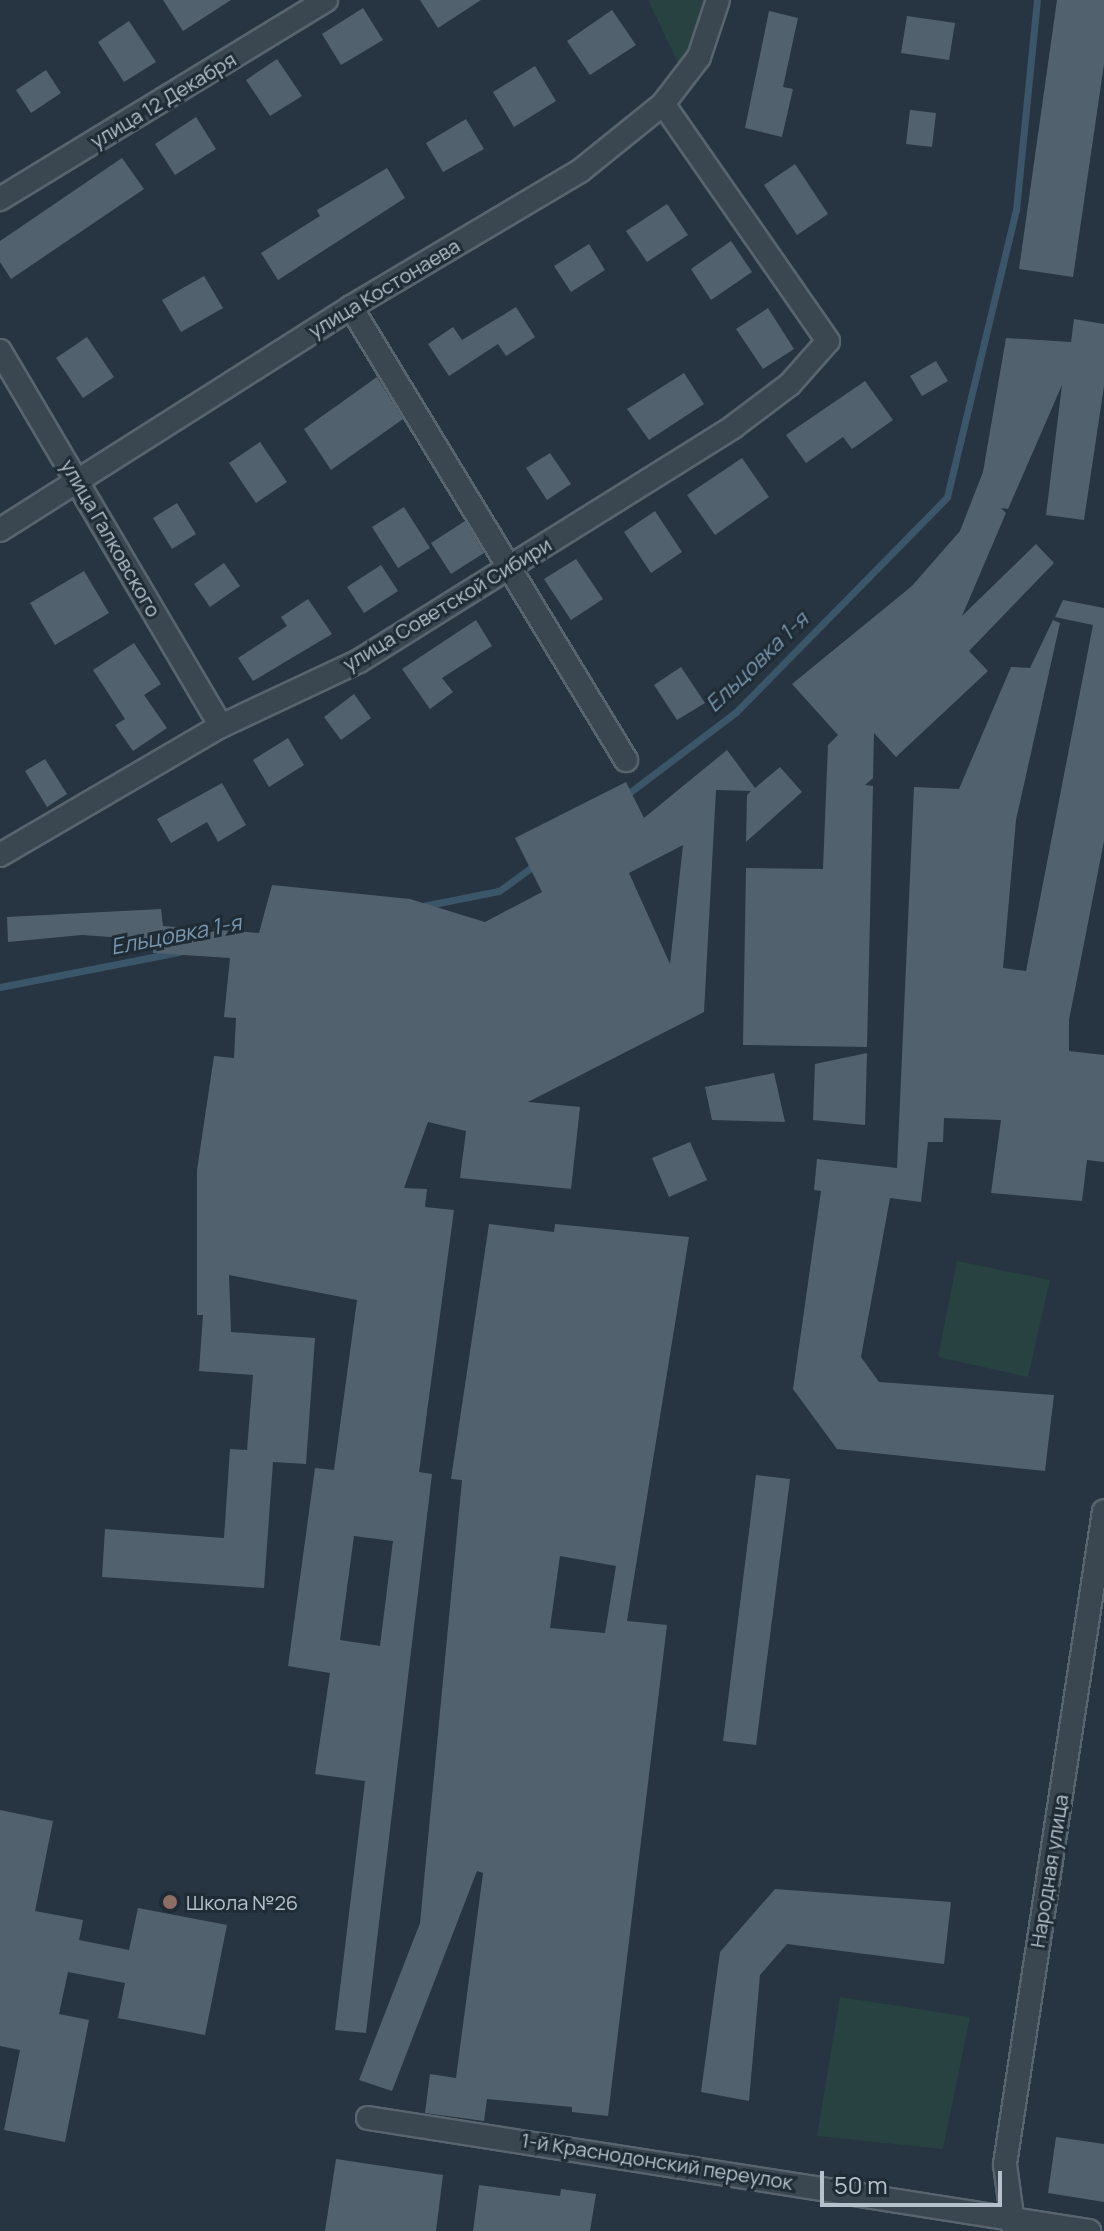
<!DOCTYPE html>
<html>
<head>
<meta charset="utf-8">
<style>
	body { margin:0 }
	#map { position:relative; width:1104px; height:2231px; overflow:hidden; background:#263541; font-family:Manrope,sans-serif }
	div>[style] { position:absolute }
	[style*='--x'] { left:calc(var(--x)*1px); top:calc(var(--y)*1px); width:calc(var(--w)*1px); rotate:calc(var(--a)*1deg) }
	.green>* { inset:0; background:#284241 }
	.stream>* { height:7px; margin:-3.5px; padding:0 3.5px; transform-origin:3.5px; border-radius:3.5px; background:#3c5669 }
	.building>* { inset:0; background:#51626e }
	.roads { filter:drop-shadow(2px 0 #58646e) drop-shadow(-2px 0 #58646e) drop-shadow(0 2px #58646e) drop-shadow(0 -2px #58646e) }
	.minor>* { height:22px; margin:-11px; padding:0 11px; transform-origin:11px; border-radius:11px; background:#3a4751 }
	.dots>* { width:22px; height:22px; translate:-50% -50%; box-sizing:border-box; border:4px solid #1f2c36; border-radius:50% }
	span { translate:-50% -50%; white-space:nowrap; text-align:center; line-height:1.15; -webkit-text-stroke:6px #1f2c36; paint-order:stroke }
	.street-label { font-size:20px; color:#b7c1cb }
	.poi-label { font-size:20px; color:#b7c1cb }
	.left { translate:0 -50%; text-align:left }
	.water-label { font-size:22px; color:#7896ad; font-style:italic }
	.scale { position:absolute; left:820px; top:2171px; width:182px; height:36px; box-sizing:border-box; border:4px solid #b7c1cb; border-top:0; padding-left:10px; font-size:24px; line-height:28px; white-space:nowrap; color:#b7c1cb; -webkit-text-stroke:6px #1f2c36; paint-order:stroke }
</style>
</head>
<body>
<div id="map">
	<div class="green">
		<div style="clip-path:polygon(648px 0,710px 0,680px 67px)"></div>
		<div style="clip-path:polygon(957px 1261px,1050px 1280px,1028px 1377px,938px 1357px)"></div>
		<div style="clip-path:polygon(840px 1997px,970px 2017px,943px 2149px,817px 2136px)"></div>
	</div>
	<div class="stream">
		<div style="--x:625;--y:796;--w:139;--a:-37.1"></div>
		<div style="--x:736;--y:712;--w:301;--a:-45.5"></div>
		<div style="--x:947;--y:497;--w:295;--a:-76.5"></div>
		<div style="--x:1016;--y:210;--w:211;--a:-84.3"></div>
		<div style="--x:423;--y:906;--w:77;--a:-11.2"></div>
		<div style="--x:499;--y:891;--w:46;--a:-36.1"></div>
		<div style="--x:0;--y:987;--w:182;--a:-11.1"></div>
	</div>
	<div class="building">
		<div style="clip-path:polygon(163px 0,231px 0,183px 31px)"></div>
		<div style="clip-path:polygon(420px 0,481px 0,438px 28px)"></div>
		<div style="clip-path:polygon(1057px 0,1104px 0,1104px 64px,1073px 277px,1019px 269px)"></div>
		<div style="clip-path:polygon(363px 8px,383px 40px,341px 65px,322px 34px)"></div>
		<div style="clip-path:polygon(612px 10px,636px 45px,590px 75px,567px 41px)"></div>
		<div style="clip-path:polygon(769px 11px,798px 18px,783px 87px,793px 89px,782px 137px,745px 128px)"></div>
		<div style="clip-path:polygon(907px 16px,955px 23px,949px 60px,901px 53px)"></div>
		<div style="clip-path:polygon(129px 21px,156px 62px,124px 82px,98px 42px)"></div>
		<div style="clip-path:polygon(277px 59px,302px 96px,270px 116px,246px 80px)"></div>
		<div style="clip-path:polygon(535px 66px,556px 101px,514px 127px,493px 92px)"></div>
		<div style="clip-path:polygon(46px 70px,61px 93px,31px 113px,16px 90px)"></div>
		<div style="clip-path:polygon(910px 110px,936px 113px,932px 147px,906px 144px)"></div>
		<div style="clip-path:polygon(196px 117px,216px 149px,175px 175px,155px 144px)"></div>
		<div style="clip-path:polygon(466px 119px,484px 149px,443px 172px,426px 143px)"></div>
		<div style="clip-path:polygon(122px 158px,144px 189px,11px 279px,0 262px,0 241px)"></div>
		<div style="clip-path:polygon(795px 164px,828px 214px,797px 235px,764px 185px)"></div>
		<div style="clip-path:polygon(387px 168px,405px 198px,278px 280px,261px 253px,320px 216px,317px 210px)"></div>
		<div style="clip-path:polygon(667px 204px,688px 235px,647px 262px,626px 231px)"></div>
		<div style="clip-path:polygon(731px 241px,752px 272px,711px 300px,691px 269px)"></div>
		<div style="clip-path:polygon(589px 244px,605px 270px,571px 292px,554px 266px)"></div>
		<div style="clip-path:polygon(204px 276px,223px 308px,181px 332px,162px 300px)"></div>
		<div style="clip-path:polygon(516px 307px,535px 337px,506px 356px,498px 344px,449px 376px,428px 344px,453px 327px,462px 340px)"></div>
		<div style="clip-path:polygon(768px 308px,794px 349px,763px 369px,736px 329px)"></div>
		<div style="clip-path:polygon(1074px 319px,1104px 324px,1104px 386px,1084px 520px,1046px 515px,1062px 385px,1008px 509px,1001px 508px,1006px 513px,962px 616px,1036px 544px,1054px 563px,969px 651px,988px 671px,896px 757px,874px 733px,873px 778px,865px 785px,873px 786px,867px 1047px,743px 1045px,746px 868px,823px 869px,828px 745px,838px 735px,792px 684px,912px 586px,960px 531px,983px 472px,1006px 338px,1071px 342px)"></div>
		<div style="clip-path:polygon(87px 337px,114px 377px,83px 398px,56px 358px)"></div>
		<div style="clip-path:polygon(936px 361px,948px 381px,922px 396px,910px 376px)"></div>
		<div style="clip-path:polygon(684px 373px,704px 404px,649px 440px,627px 409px)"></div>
		<div style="clip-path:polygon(377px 377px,403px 419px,331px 470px,304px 429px)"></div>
		<div style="clip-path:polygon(865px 381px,893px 420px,852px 449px,843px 437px,806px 463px,786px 435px)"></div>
		<div style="clip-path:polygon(260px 442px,287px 482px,256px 503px,229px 463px)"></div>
		<div style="clip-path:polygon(550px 453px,571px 484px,547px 500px,526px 468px)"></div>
		<div style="clip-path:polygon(742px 458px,769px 497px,715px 535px,687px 495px)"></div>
		<div style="clip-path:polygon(177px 503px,196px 534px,172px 549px,153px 518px)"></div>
		<div style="clip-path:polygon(404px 507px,430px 548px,398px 568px,372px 527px)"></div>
		<div style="clip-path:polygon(655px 511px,682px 552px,651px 573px,624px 532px)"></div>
		<div style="clip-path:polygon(465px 521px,484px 553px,451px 574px,431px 543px)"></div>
		<div style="clip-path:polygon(576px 559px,603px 599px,571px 620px,544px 579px)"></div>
		<div style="clip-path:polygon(224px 563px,240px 586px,210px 607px,194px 584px)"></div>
		<div style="clip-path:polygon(381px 565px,398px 591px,364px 613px,347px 587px)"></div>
		<div style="clip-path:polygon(84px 571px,109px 613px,55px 645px,30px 603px)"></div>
		<div style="clip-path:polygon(308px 599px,332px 634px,253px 681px,238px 658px,287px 626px,281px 617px)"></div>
		<div style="clip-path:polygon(1063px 600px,1104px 608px,1104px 841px,1069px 1020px,1069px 1051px,1104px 1055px,1104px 1162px,1087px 1160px,1082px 1201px,991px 1193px,1001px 1120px,944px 1118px,943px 1142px,928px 1142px,921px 1202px,890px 1198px,861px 1357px,879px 1382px,1054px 1395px,1045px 1471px,837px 1449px,793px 1389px,821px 1191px,814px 1190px,817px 1159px,897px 1168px,914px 787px,959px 789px,1011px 667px,1030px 668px,1053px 620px,1060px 623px,1016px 820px,1003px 968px,1026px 971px,1093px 625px,1055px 617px)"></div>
		<div style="clip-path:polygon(476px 620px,492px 646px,442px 678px,453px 692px,430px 709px,402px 669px)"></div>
		<div style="clip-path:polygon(134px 643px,161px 684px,144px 695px,167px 728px,133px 751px,115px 725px,125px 719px,93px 670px)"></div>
		<div style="clip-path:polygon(681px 667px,705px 703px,677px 720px,654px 685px)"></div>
		<div style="clip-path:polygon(354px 694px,371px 718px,341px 740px,324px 717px)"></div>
		<div style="clip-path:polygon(288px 738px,304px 765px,269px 787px,253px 760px)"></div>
		<div style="clip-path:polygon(evenodd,727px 750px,755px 788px,780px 767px,802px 792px,746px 842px,747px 795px,751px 791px,716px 790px,704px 1012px,528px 1102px,580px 1107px,571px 1189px,460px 1178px,466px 1131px,428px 1122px,404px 1188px,427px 1189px,425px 1207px,454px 1210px,419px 1472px,432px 1474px,366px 2033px,335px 2030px,365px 1781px,315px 1774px,330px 1673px,288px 1666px,315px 1468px,334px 1470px,357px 1300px,229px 1275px,231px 1332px,315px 1338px,306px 1464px,273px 1462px,264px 1588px,102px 1577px,105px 1529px,224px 1538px,230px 1449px,247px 1450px,253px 1375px,199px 1371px,203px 1315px,197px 1315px,197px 1170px,214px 1056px,234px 1058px,236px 1018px,224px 1017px,230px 958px,153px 953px,153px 940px,82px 935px,8px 942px,7px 917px,161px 909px,163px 926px,259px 933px,272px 885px,410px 899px,485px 922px,542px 892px,515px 838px,626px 782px,644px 818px,727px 750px,683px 845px,670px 964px,629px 873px,683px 845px,727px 750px,354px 1536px,393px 1541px,380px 1646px,340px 1640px,354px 1536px)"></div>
		<div style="clip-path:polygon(45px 759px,67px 794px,47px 807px,25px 771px)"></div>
		<div style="clip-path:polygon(222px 783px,246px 825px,218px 842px,207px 822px,171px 843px,157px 819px)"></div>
		<div style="clip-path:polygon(867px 1053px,865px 1125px,813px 1120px,815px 1064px)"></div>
		<div style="clip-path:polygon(774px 1073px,785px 1122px,712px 1120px,705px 1087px)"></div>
		<div style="clip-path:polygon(690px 1142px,707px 1180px,669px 1197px,652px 1158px)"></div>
		<div style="clip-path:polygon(evenodd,489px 1224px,554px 1232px,555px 1224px,689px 1237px,627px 1621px,667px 1625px,608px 2116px,572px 2112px,572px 2107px,487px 2099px,484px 2121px,425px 2113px,430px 2074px,456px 2078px,483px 1873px,477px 1871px,392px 2091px,359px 2080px,420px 1923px,462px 1480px,451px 1479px,489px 1224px,560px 1556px,616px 1566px,605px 1633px,550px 1628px,560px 1556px)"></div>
		<div style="clip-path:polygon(756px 1475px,790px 1479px,756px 1745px,723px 1741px)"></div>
		<div style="clip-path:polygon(0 1810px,53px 1821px,35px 1911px,83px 1920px,79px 1940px,129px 1950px,138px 1908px,227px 1925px,205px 2035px,118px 2018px,125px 1983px,68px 1972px,59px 2014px,89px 2020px,65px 2142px,4px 2130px,20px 2050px,0 2046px)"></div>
		<div style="clip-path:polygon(775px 1889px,951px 1902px,944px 1964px,787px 1944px,760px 1975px,749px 2101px,701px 2092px,720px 1952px)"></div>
		<div style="clip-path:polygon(1056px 2137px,1104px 2144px,1104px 2202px,1048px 2193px)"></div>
		<div style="clip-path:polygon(336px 2159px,443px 2175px,436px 2231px,325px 2231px)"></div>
		<div style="clip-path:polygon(479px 2185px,560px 2196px,561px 2189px,596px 2194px,590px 2231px,473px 2231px)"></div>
	</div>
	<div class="roads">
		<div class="minor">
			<div style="--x:0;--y:199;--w:382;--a:-31.4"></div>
			<div style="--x:351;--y:307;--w:530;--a:58.74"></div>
			<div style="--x:0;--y:351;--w:435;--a:59.5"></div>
			<div style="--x:0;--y:530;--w:416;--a:-32.4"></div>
			<div style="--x:351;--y:307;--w:266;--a:-30.7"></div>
			<div style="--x:580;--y:171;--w:107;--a:-38.9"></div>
			<div style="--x:663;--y:104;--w:59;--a:-52.5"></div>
			<div style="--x:699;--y:57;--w:60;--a:-71.6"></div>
			<div style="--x:0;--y:855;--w:256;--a:-30.3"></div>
			<div style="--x:221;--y:726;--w:153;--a:-25.2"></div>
			<div style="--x:359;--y:661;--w:441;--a:-32"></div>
			<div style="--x:733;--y:427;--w:71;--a:-37"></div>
			<div style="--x:790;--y:384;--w:57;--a:-48.5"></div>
			<div style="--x:828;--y:341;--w:289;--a:-124.8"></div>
			<div style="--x:368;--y:2118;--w:730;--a:8.91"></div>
			<div style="--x:1014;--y:2231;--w:68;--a:-97.7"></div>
			<div style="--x:1005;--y:2164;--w:660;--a:-81.38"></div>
		</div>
	</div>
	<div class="dots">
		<div style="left:170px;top:1902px;background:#8d6e63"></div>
	</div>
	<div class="street-label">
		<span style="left:163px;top:100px;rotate:-31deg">улица 12 Декабря</span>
		<span style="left:384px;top:288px;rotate:-31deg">улица Костонаева</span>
		<span style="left:111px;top:538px;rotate:60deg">улица Галковского</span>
		<span style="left:447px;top:604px;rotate:-31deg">улица Советской Сибири</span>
		<span style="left:1049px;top:1871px;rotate:-81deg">Народная улица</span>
		<span style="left:657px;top:2161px;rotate:9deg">1-й Краснодонский переулок</span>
	</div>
	<div class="poi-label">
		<span class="left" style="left:186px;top:1902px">Школа №26</span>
	</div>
	<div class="water-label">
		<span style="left:757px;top:662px;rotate:-44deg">Ельцовка 1-я</span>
		<span style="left:176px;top:935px;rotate:-11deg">Ельцовка 1-я</span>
	</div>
	<div class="scale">50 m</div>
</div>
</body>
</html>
